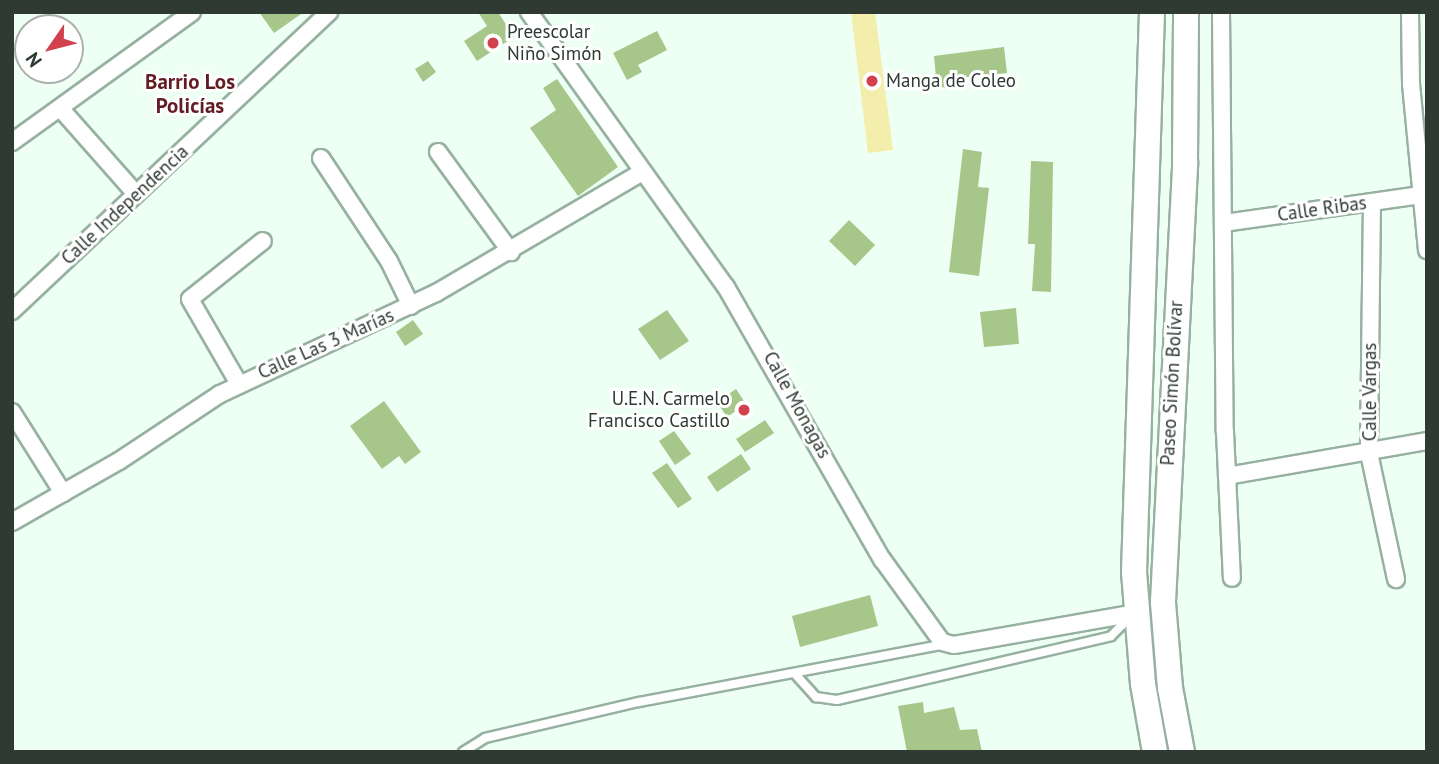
<!DOCTYPE html>
<html>
<head>
<meta charset="utf-8">
<style>
	body { margin:0 }
	#map { position:relative; width:1439px; height:764px; overflow:hidden; background:#eefff4; font-family:"PT Sans",sans-serif }
	div>[style] { position:absolute }
	[style*='--x'] { left:calc(var(--x)*1px); top:calc(var(--y)*1px); width:calc(var(--w)*1px); rotate:calc(var(--a)*1deg) }
	.green>* { inset:0; background:#f4eeac }
	.building>* { inset:0; background:#a6c68a }
	.roads { filter:drop-shadow(2px 0 #97b1a1) drop-shadow(-2px 0 #97b1a1) drop-shadow(0 2px #97b1a1) drop-shadow(0 -2px #97b1a1) }
	.service>* { height:8px; margin:-4px; padding:0 4px; transform-origin:4px; border-radius:4px; background:#fff }
	.minor>* { height:16px; margin:-8px; padding:0 8px; transform-origin:8px; border-radius:8px; background:#fff }
	.primary>* { height:24px; margin:-12px; padding:0 12px; transform-origin:12px; border-radius:12px; background:#fff }
	.dots>* { width:19px; height:19px; translate:-50% -50%; box-sizing:border-box; border:4px solid #fff; border-radius:50% }
	span { translate:-50% -50%; white-space:nowrap; text-align:center; line-height:1.15; -webkit-text-stroke:6px #fff; paint-order:stroke }
	.poi-label { font-size:19px; color:#2f3a33 }
	.left { translate:0 -50%; text-align:left }
	.right { translate:-100% -50%; text-align:right }
	.street-label { font-size:19px; color:#2f3a33 }
	.neighbourhood-label { font-size:21px; color:#621d23; font-weight:700 }
	.frame { position:absolute; inset:0; border:14px solid #2f3a33; pointer-events:none }
	.north { position:absolute; left:14px; top:14px; width:70px; height:70px; box-sizing:border-box; background:#fff; border:2px solid #acb0ad; border-radius:50%; rotate:235deg; font-size:19px; font-weight:700; line-height:28px; text-align:center; color:#2f3a33 }
	.north::after { content:''; display:block; margin:auto; width:24px; height:32px; background:#d1414e; clip-path:polygon(50% 0,100% 100%,50% 72%,0 100%) }
</style>
</head>
<body>
<div id="map">
	<div class="green">
		<div style="clip-path:polygon(851px 12px,875px 12px,893px 150px,868px 153px)"></div>
	</div>
	<div class="building">
		<div style="clip-path:polygon(259px 12px,304px 12px,274px 33px)"></div>
		<div style="clip-path:polygon(478px 12px,498px 12px,514px 37px,477px 61px,464px 41px,487px 26px)"></div>
		<div style="clip-path:polygon(657px 31px,667px 50px,638px 65px,642px 72px,627px 80px,613px 53px)"></div>
		<div style="clip-path:polygon(1004px 47px,1007px 73px,967px 77px,967px 85px,937px 88px,934px 56px)"></div>
		<div style="clip-path:polygon(428px 61px,436px 72px,423px 82px,415px 69px)"></div>
		<div style="clip-path:polygon(557px 79px,618px 167px,578px 196px,530px 128px,556px 110px,543px 88px)"></div>
		<div style="clip-path:polygon(963px 149px,982px 152px,978px 187px,989px 188px,979px 276px,949px 272px)"></div>
		<div style="clip-path:polygon(1031px 161px,1053px 162px,1051px 292px,1032px 291px,1035px 244px,1028px 244px)"></div>
		<div style="clip-path:polygon(849px 220px,875px 245px,855px 266px,829px 241px)"></div>
		<div style="clip-path:polygon(1016px 308px,1019px 344px,984px 347px,980px 312px)"></div>
		<div style="clip-path:polygon(667px 310px,689px 341px,660px 360px,638px 329px)"></div>
		<div style="clip-path:polygon(413px 320px,423px 334px,405px 346px,396px 332px)"></div>
		<div style="clip-path:polygon(736px 389px,746px 404px,727px 417px,717px 402px)"></div>
		<div style="clip-path:polygon(384px 401px,421px 452px,405px 464px,399px 456px,382px 469px,350px 426px)"></div>
		<div style="clip-path:polygon(765px 420px,774px 433px,745px 452px,736px 439px)"></div>
		<div style="clip-path:polygon(674px 431px,691px 454px,675px 465px,659px 441px)"></div>
		<div style="clip-path:polygon(741px 454px,751px 469px,717px 492px,707px 477px)"></div>
		<div style="clip-path:polygon(667px 463px,692px 499px,678px 508px,652px 473px)"></div>
		<div style="clip-path:polygon(870px 595px,878px 626px,800px 647px,792px 616px)"></div>
		<div style="clip-path:polygon(923px 702px,924px 713px,954px 707px,960px 730px,977px 729px,982px 752px,907px 752px,898px 706px)"></div>
	</div>
	<div class="roads">
		<div class="service">
			<div style="--x:796;--y:675;--w:30;--a:48"></div>
			<div style="--x:816;--y:697;--w:21;--a:8"></div>
			<div style="--x:837;--y:700;--w:281;--a:-13.1"></div>
			<div style="--x:1111;--y:636;--w:16;--a:-45"></div>
			<div style="--x:1122;--y:625;--w:10;--a:-90"></div>
			<div style="--x:463;--y:752;--w:26;--a:-32"></div>
			<div style="--x:485;--y:738;--w:158;--a:-13.2"></div>
			<div style="--x:639;--y:702;--w:311;--a:-10.7"></div>
		</div>
		<div class="minor">
			<div style="--x:529;--y:12;--w:338;--a:54.4"></div>
			<div style="--x:726;--y:287;--w:314;--a:60.2"></div>
			<div style="--x:882;--y:559;--w:102;--a:54.1"></div>
			<div style="--x:942;--y:642;--w:12;--a:14"></div>
			<div style="--x:954;--y:645;--w:184;--a:-10"></div>
			<div style="--x:1221;--y:12;--w:420;--a:89.5"></div>
			<div style="--x:1225;--y:432;--w:146;--a:87.3"></div>
			<div style="--x:1410;--y:12;--w:72;--a:89.2"></div>
			<div style="--x:1411;--y:84;--w:167;--a:84.5"></div>
			<div style="--x:60;--y:108;--w:115;--a:48.5"></div>
			<div style="--x:12;--y:142;--w:222;--a:-35.8"></div>
			<div style="--x:438;--y:152;--w:124;--a:53.9"></div>
			<div style="--x:321;--y:158;--w:123;--a:56.6"></div>
			<div style="--x:389;--y:261;--w:50;--a:63.9"></div>
			<div style="--x:1372;--y:202;--w:251;--a:90.7"></div>
			<div style="--x:1369;--y:453;--w:129;--a:77.9"></div>
			<div style="--x:1224;--y:223;--w:198;--a:-8.1"></div>
			<div style="--x:12;--y:311;--w:436;--a:-43.3"></div>
			<div style="--x:239;--y:384;--w:98;--a:-120"></div>
			<div style="--x:190;--y:299;--w:93;--a:-38.5"></div>
			<div style="--x:12;--y:412;--w:96;--a:57.8"></div>
			<div style="--x:1227;--y:476;--w:203;--a:-9.9"></div>
			<div style="--x:12;--y:522;--w:123;--a:-29.7"></div>
			<div style="--x:119;--y:461;--w:121;--a:-33.6"></div>
			<div style="--x:220;--y:394;--w:238;--a:-25.1"></div>
			<div style="--x:436;--y:293;--w:239;--a:-30.4"></div>
		</div>
		<div class="primary">
			<div style="--x:1152;--y:12;--w:560;--a:91.84"></div>
			<div style="--x:1134;--y:572;--w:112;--a:85.4"></div>
			<div style="--x:1143;--y:684;--w:69;--a:80"></div>
			<div style="--x:1182;--y:752;--w:65;--a:-100.6"></div>
			<div style="--x:1170;--y:688;--w:86;--a:-94.7"></div>
			<div style="--x:1163;--y:602;--w:441;--a:-87.1"></div>
			<div style="--x:1185;--y:162;--w:150;--a:-89.6"></div>
		</div>
	</div>
	<div class="dots">
		<div style="left:493px;top:43px;background:#d1414e"></div>
		<div style="left:872px;top:81px;background:#d1414e"></div>
		<div style="left:744px;top:410px;background:#d1414e"></div>
	</div>
	<div class="poi-label">
		<span class="left" style="left:507px;top:43px">Preescolar<br>Niño Simón</span>
		<span class="left" style="left:886px;top:81px">Manga de Coleo</span>
		<span class="right" style="left:730px;top:410px">U.E.N. Carmelo<br>Francisco Castillo</span>
	</div>
	<div class="street-label">
		<span style="left:125px;top:205px;rotate:-43deg">Calle Independencia</span>
		<span style="left:1322px;top:209px;rotate:-8deg">Calle Ribas</span>
		<span style="left:326px;top:344px;rotate:-24deg">Calle Las 3 Marías</span>
		<span style="left:1172px;top:383px;rotate:-87deg">Paseo Simón Bolívar</span>
		<span style="left:1370px;top:392px;rotate:-90deg">Calle Vargas</span>
		<span style="left:797px;top:405px;rotate:61deg">Calle Monagas</span>
	</div>
	<div class="neighbourhood-label">
		<span style="left:190px;top:94px">Barrio Los<br>Policías</span>
	</div>
	<div class="frame"></div>
	<div class="north">N</div>
</div>
</body>
</html>
